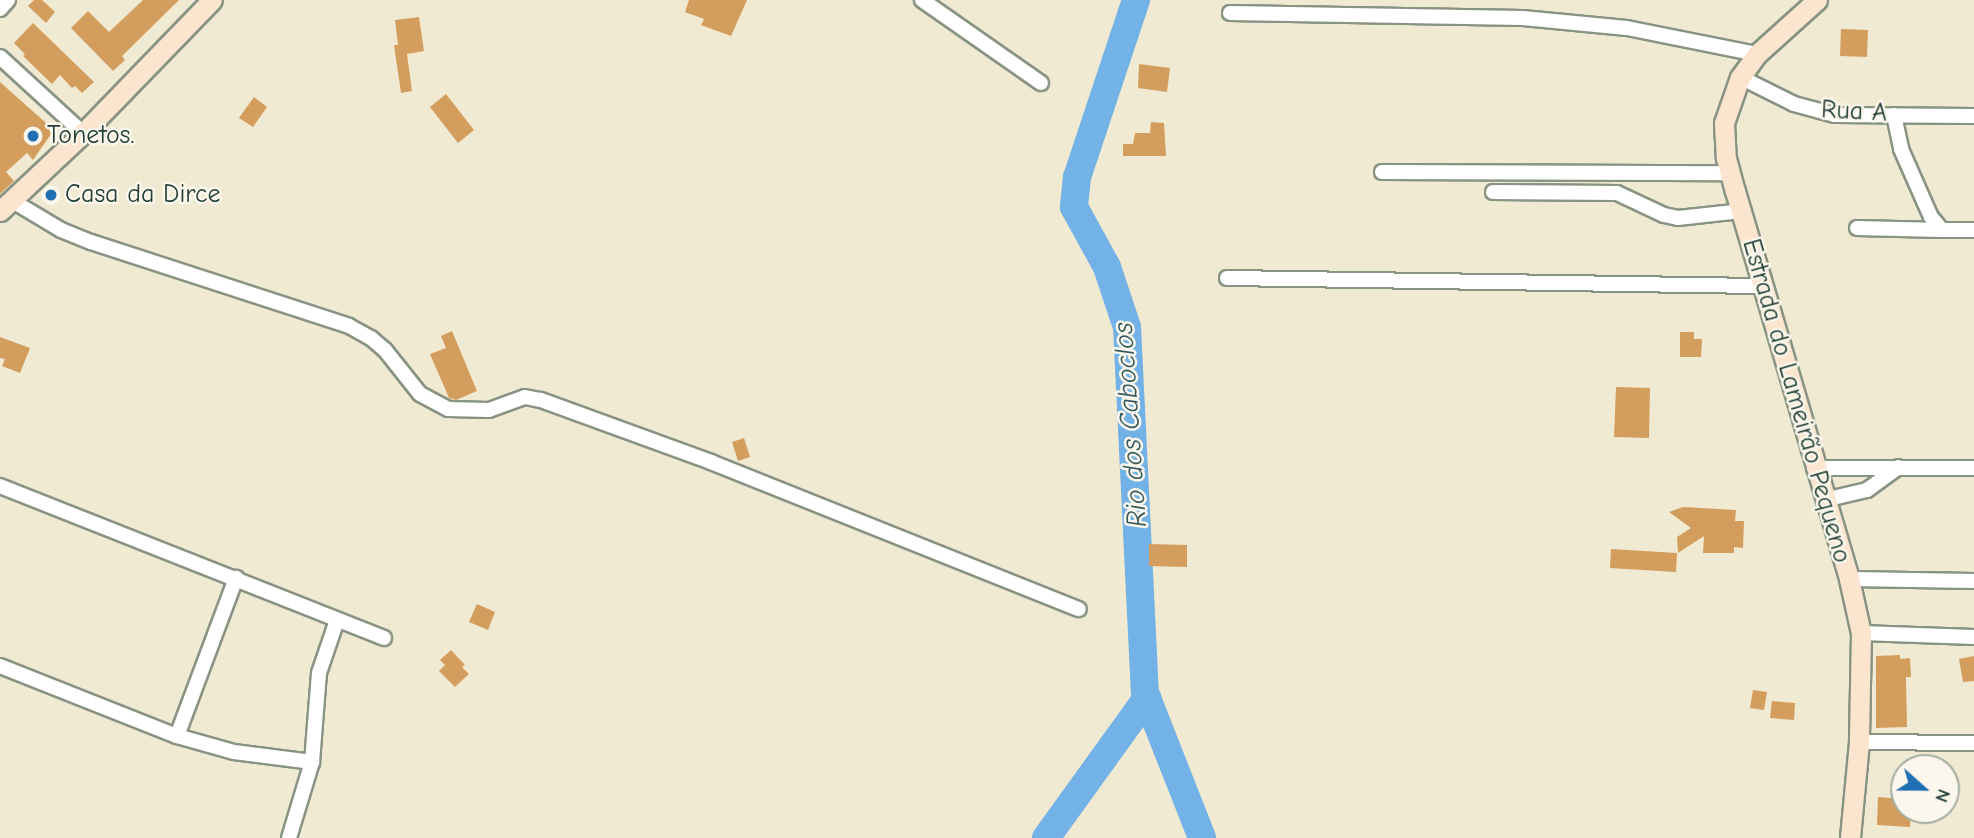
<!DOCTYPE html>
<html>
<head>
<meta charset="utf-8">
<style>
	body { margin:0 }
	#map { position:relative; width:1974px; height:838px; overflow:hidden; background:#f1ead2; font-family:"Comic Neue",sans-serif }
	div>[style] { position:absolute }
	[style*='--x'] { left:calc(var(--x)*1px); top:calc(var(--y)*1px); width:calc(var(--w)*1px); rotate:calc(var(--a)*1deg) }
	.river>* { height:28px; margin:-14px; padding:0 14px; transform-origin:14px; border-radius:14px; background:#72b2e6 }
	.building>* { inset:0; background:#d39d5e }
	.roads { filter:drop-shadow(2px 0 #889483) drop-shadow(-2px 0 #889483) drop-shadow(0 2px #889483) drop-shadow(0 -2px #889483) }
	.street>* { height:14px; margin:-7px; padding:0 7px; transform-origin:7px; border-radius:7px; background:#fff }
	.secondary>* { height:19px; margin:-9.5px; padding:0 9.5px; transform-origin:9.5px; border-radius:9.5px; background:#fbe5cf }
	.dots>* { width:19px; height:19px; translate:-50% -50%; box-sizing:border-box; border:4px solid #fbf7ec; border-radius:50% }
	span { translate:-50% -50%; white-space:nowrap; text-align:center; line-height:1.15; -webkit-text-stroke:5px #fbf7ec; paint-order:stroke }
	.street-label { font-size:26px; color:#1f3d34 }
	.poi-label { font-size:26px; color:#1f3d34 }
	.left { translate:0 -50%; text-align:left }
	.water-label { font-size:28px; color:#345a60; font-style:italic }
	.north { position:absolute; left:1890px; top:754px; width:70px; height:70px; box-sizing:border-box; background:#fbf7ec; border:2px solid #a3ada2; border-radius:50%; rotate:111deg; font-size:19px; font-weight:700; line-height:28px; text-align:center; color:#1f3d34 }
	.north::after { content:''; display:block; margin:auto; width:24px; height:32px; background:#1f6fb2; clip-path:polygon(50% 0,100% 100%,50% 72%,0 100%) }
</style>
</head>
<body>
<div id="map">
	<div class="river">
		<div style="--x:1136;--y:0;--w:187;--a:108.4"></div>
		<div style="--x:1077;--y:177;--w:30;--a:96"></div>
		<div style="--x:1074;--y:207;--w:68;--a:61.2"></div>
		<div style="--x:1107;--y:267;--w:63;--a:71.6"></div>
		<div style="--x:1127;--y:327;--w:366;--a:87.2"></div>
		<div style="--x:1145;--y:693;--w:156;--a:68.5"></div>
		<div style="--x:1046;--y:838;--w:173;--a:-54.2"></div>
	</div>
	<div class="building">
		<div style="clip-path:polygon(34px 0,42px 0,55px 12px,46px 23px,28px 6px)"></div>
		<div style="clip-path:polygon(143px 0,179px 0,122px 56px,125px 60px,113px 71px,71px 28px,88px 11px,109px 32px)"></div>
		<div style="clip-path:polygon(689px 0,747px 0,731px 36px,701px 25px,704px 19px,685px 12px)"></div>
		<div style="clip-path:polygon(419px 17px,424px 51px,407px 54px,412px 91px,401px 93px,394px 45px,398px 45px,395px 20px)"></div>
		<div style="clip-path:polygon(33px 23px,94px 82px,82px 93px,75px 86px,72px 88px,60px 75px,52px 84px,23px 56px,25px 54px,14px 43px)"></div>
		<div style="clip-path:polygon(1841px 29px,1868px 30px,1867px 57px,1840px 56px)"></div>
		<div style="clip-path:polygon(1139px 64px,1170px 68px,1167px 92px,1138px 88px)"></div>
		<div style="clip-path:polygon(0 82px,46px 123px,51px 134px,33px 160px,27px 153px,6px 172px,14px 181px,0 194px)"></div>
		<div style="clip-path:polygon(446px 94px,474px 130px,458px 143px,430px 107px)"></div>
		<div style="clip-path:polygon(254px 97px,267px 107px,253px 127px,239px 118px)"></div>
		<div style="clip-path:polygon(1151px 122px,1164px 123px,1166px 156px,1123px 156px,1123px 144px,1133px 144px,1135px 133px,1150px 133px)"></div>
		<div style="clip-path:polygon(452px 331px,477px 391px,456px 400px,449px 398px,430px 354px,446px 348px,441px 336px)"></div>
		<div style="clip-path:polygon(1680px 332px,1694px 332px,1694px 339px,1702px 339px,1701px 357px,1680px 357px)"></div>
		<div style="clip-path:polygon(0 337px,30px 348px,20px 373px,2px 366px,5px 359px,0 358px)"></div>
		<div style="clip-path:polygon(1616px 387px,1650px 388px,1649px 438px,1614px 437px)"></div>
		<div style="clip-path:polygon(744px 438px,750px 457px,738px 461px,732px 442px)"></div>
		<div style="clip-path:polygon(1683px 507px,1736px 510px,1735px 521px,1744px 521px,1743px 548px,1734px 547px,1734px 553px,1703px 553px,1704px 536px,1678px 553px,1677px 537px,1691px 528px,1669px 512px)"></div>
		<div style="clip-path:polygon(1149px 544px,1187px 545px,1187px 567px,1149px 566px)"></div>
		<div style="clip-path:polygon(1611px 549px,1677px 553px,1676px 572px,1610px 568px)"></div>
		<div style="clip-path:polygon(477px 604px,495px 612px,488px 630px,469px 622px)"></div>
		<div style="clip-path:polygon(451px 650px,465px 665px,462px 667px,469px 674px,455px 687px,439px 671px,445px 665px,440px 660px)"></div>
		<div style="clip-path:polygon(1900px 655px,1900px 659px,1910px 658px,1911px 677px,1906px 677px,1907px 727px,1876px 728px,1876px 656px)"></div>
		<div style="clip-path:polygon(1974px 656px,1974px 681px,1963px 682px,1959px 659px)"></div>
		<div style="clip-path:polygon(1753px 690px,1767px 692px,1764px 710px,1750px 708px)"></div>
		<div style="clip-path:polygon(1772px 701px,1795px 703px,1794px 720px,1770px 718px)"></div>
		<div style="clip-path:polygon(1878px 797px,1904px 799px,1904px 810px,1911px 810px,1910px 827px,1877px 825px)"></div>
	</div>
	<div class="roads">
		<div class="street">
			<div style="--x:922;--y:0;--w:145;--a:34.9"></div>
			<div style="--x:0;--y:9;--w:12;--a:-48"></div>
			<div style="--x:1230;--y:13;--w:293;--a:1"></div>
			<div style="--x:1523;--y:18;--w:104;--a:5.5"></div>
			<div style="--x:1627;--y:28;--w:133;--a:11.3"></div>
			<div style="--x:0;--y:57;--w:113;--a:42.5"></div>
			<div style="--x:1740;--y:77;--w:60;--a:26.6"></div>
			<div style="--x:1794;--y:104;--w:42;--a:15"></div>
			<div style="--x:1835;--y:115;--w:139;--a:0.4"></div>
			<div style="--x:1894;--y:115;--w:35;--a:78"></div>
			<div style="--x:1901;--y:149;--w:74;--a:66.2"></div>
			<div style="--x:1931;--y:217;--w:17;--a:50"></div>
			<div style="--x:1942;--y:230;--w:32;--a:0"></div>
			<div style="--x:1382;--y:172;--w:348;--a:0.2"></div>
			<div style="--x:1493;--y:192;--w:124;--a:0.5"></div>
			<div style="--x:1617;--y:193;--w:52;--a:25.1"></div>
			<div style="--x:1664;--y:215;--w:14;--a:12"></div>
			<div style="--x:1678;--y:218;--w:63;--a:-6.3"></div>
			<div style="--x:11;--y:200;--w:58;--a:31"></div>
			<div style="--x:61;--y:230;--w:32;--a:22"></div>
			<div style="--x:91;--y:242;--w:271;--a:18"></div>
			<div style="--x:349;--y:326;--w:25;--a:29"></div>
			<div style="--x:371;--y:338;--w:18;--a:41"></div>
			<div style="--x:385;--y:350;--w:56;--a:51.5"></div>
			<div style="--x:420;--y:394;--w:32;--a:28"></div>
			<div style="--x:448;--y:409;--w:41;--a:1.4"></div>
			<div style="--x:489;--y:410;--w:38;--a:-20"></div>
			<div style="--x:525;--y:397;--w:16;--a:11"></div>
			<div style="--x:541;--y:400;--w:181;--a:20"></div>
			<div style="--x:711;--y:462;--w:396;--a:21.8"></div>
			<div style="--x:1857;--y:228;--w:85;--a:1.3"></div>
			<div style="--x:1227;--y:278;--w:535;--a:0.86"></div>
			<div style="--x:1814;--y:468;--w:160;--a:0"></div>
			<div style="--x:0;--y:486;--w:413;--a:21.6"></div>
			<div style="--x:1824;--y:500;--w:44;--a:-13.1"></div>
			<div style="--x:1867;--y:490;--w:39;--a:-36"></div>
			<div style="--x:1849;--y:579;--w:125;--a:0.9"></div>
			<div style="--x:1861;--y:633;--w:113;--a:2"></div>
			<div style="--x:0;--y:666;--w:190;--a:21.6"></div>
			<div style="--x:177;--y:736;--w:59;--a:15.7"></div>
			<div style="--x:234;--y:752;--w:79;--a:7.3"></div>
			<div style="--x:177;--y:736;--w:169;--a:-69.5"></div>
			<div style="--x:1859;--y:742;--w:115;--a:0.5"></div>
			<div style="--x:289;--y:838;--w:79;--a:-73.2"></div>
			<div style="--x:312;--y:762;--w:89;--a:-85.5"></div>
			<div style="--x:319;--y:673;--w:56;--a:-71.2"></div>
		</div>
		<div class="secondary">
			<div style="--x:1817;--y:0;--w:81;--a:138"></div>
			<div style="--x:1757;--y:54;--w:29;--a:126"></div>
			<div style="--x:1740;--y:77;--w:49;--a:109.2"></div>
			<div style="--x:1724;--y:123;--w:35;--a:87"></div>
			<div style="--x:1726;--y:158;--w:34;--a:75"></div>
			<div style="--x:1735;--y:191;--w:404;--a:73.6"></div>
			<div style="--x:1849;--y:579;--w:55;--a:77.5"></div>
			<div style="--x:1861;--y:633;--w:109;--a:91.1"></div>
			<div style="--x:1859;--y:742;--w:96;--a:95.4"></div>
			<div style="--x:0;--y:211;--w:114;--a:-43.2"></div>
			<div style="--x:83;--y:133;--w:185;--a:-45.9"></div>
		</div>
	</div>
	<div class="dots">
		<div style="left:33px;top:136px;background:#1f6fb2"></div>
		<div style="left:51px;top:195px;background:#1f6fb2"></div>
	</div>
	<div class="street-label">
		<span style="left:1854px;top:112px;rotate:3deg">Rua A</span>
		<span style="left:1796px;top:401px;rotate:74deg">Estrada do Lameirão Pequeno</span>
	</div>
	<div class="poi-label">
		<span class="left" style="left:47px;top:136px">Tonetos.</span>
		<span class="left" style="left:65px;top:195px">Casa da Dirce</span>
	</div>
	<div class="water-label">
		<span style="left:1130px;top:425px;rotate:-94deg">Rio dos Caboclos</span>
	</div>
	<div class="north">N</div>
</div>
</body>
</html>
